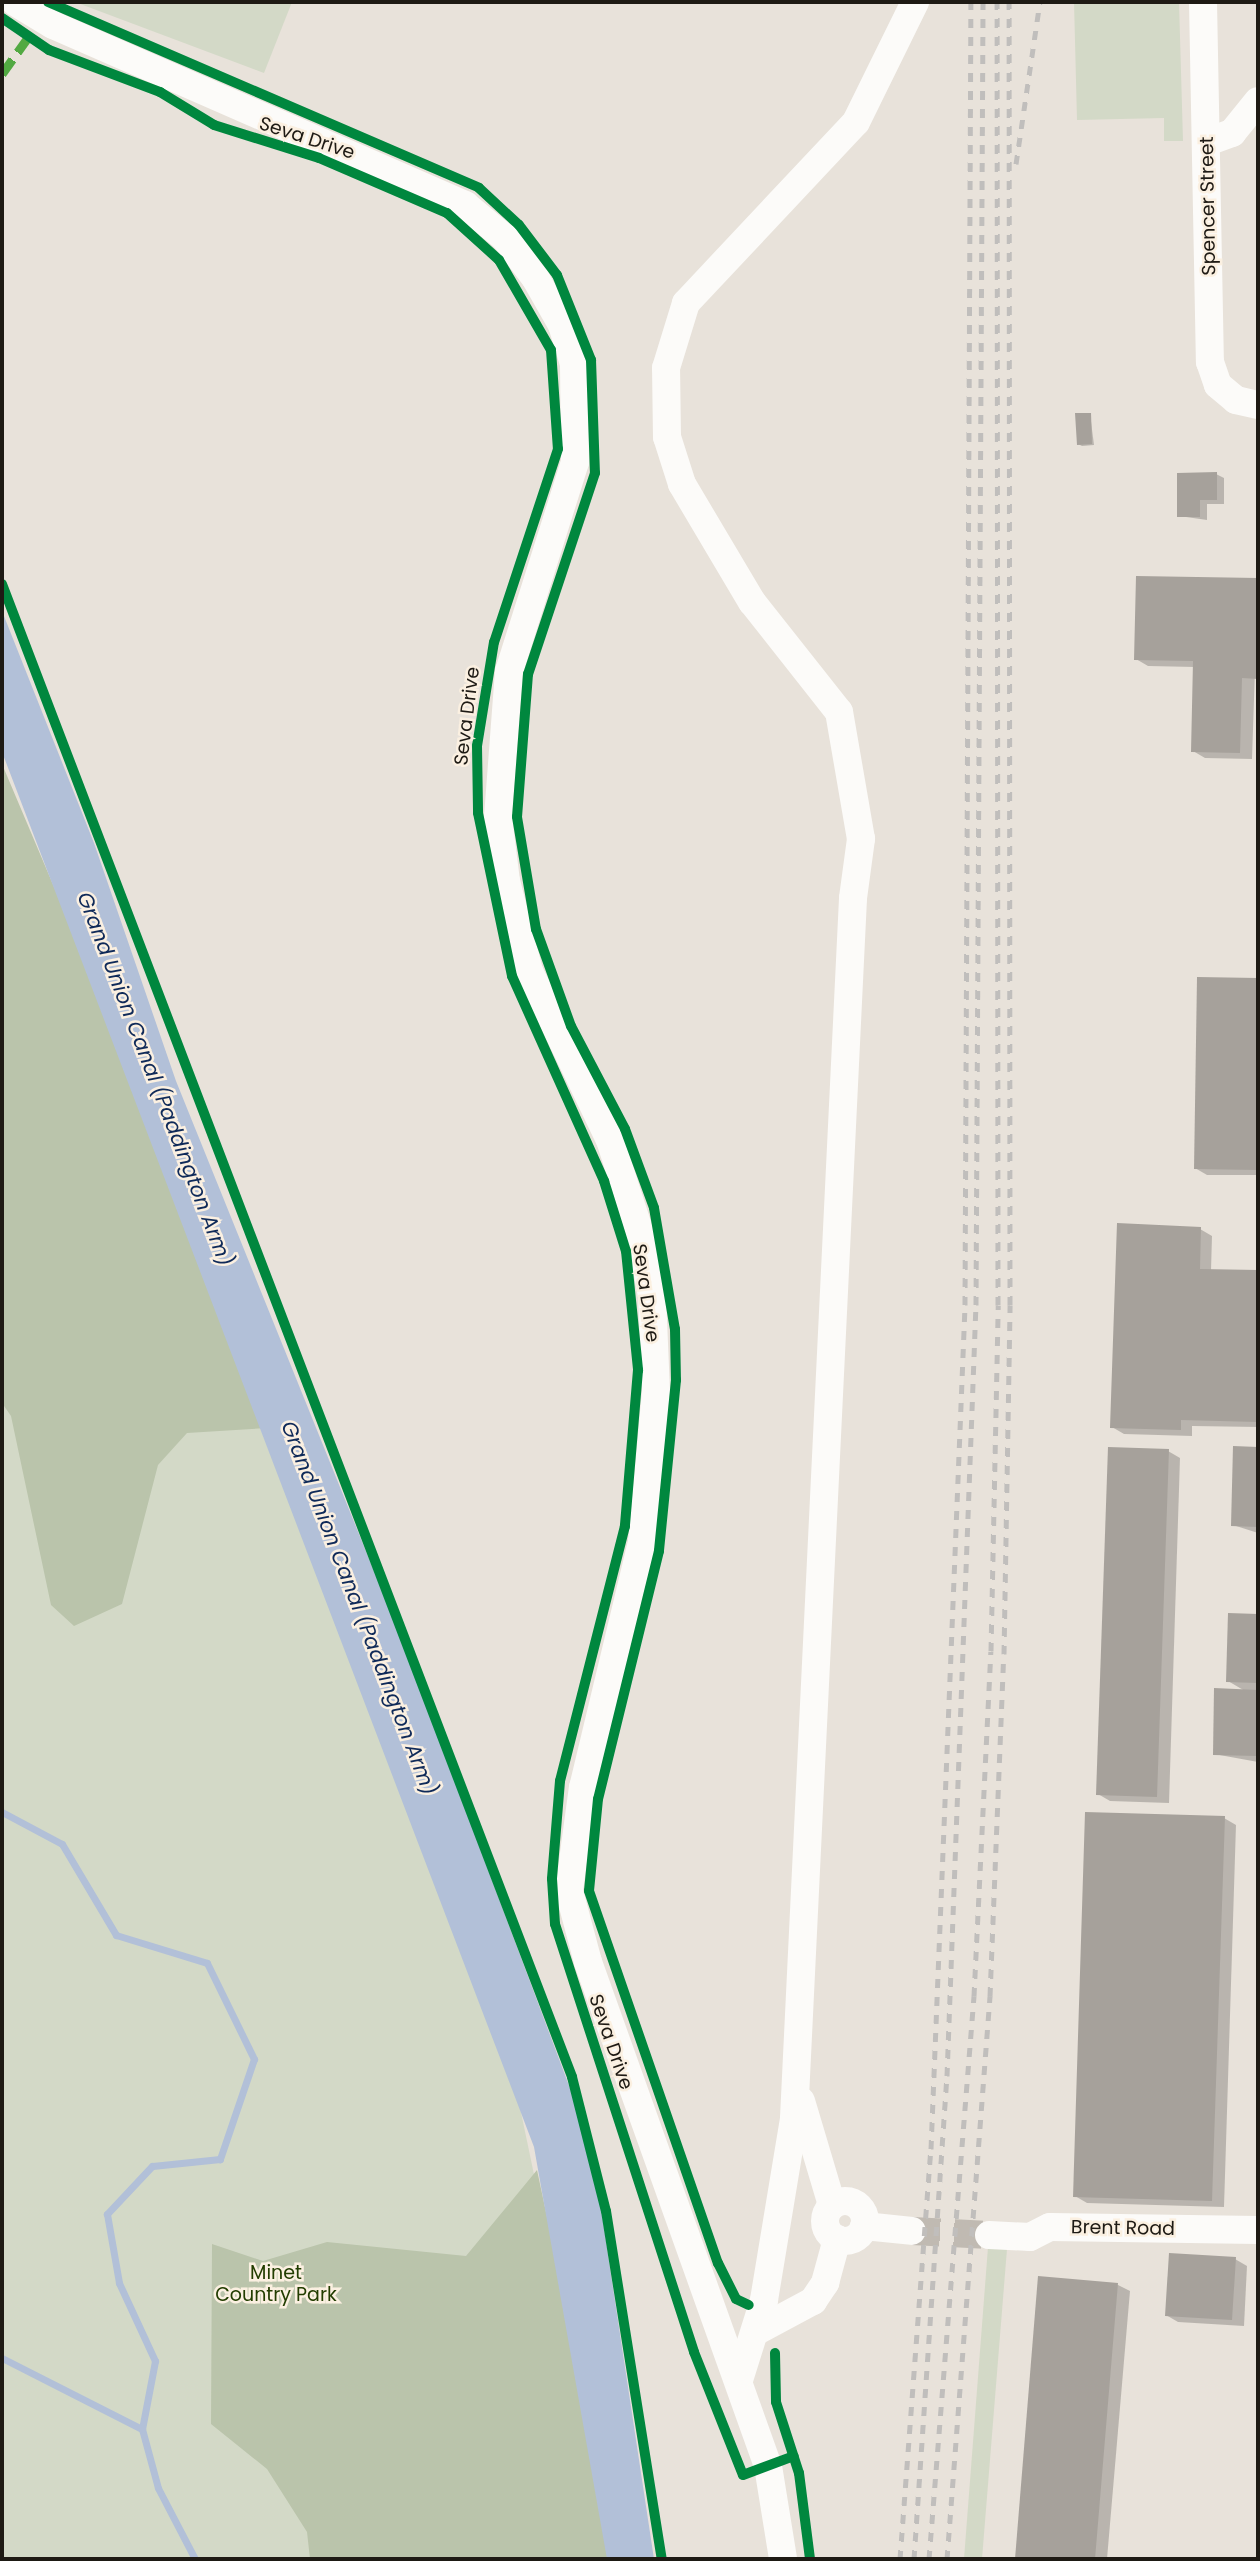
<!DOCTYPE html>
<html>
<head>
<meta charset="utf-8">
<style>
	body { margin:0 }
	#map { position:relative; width:1260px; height:2561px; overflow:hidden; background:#e8e2da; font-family:Poppins,sans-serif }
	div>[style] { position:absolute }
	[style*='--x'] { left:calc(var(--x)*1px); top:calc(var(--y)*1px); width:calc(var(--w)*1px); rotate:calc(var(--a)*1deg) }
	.green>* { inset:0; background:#d3d9c7 }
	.forest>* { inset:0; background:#bac4ab }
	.water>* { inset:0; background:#b2c0d8 }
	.shadow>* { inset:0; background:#0003 }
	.stream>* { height:7px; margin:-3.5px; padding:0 3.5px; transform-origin:3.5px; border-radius:3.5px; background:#b2c0d8 }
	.building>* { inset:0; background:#a6a19b }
	.minor-tunnel>* { height:28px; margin-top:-14px; transform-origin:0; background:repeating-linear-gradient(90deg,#c0bab2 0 28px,transparent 0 42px) }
	.minor>* { height:28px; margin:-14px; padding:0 14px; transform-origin:14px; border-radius:14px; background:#fcfbf9 }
	.minor>.ring { margin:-14px; padding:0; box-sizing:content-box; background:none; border:28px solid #fcfbf9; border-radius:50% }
	.rail>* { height:5px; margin-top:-2.5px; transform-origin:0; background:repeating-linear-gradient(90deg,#c0bebc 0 9px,transparent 0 18px) }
	.quiet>* { height:9px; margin-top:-4.5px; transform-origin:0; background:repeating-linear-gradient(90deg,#52a942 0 18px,transparent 0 27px) }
	.cycleway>* { height:10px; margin:-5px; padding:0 5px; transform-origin:5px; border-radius:5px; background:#00873e }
	span { translate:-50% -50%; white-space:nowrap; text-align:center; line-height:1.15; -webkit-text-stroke:5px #fbf0e1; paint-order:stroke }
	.street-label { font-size:19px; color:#1e1a14 }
	.park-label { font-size:19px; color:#223d00 }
	.water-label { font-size:21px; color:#0f2a59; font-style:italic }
	.frame { position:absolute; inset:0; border:4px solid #1e1a14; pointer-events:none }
</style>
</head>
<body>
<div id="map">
	<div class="green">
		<div style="clip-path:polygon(75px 2px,292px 2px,264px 73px)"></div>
		<div style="clip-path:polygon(1074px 2px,1179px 2px,1183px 141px,1164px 141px,1164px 118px,1077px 120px)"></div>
		<div style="clip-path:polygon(2px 768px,513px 2074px,560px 2299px,594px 2559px,2px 2559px)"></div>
		<div style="clip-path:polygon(988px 2247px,1007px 2249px,982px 2559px,964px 2559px)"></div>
	</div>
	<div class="forest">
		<div style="clip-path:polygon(2px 764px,115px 1031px,266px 1428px,187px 1433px,158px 1465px,122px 1604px,74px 1626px,51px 1605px,11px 1416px,2px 1403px)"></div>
		<div style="clip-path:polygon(537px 2170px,574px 2343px,632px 2559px,310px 2559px,307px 2532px,267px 2469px,211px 2424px,212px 2244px,263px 2261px,327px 2242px,466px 2256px)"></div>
	</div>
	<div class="water">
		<div style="clip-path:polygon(2px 611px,94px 843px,176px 1081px,405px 1648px,580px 2115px,599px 2195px,654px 2559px,607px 2559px,534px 2147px,2px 752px)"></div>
	</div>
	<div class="shadow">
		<div style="clip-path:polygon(1090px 414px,1094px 445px,1082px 446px,1078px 444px)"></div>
		<div style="clip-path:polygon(1216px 474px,1224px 478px,1224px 504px,1207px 504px,1207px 520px,1179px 516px)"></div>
		<div style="clip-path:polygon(1138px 577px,1258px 580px,1252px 759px,1205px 758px,1193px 751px,1195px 667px,1148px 666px,1136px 659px)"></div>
		<div style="clip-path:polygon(1198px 979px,1258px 979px,1258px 1175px,1207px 1175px,1195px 1168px)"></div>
		<div style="clip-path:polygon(1200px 1229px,1212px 1236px,1211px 1271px,1258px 1272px,1258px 1427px,1192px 1426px,1192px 1436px,1124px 1434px,1112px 1427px)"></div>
		<div style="clip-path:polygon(1235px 1448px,1258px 1448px,1258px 1533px,1233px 1525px)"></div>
		<div style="clip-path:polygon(1168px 1451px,1180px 1458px,1169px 1803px,1110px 1801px,1098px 1794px)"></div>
		<div style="clip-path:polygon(1229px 1615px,1258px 1616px,1258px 1762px,1214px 1754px,1245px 1691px,1228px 1681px)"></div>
		<div style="clip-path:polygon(1224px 1818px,1236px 1825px,1224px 2207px,1087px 2203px,1075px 2196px)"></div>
		<div style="clip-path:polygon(1235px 2259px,1247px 2266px,1244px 2326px,1178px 2322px,1166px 2315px)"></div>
		<div style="clip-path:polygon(1040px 2278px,1118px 2285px,1130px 2291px,1107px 2559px,1017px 2559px)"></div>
	</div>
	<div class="stream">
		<div style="--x:2;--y:1812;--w:68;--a:28.1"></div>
		<div style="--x:62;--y:1844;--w:106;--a:59.3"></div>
		<div style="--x:116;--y:1935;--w:95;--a:17.1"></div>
		<div style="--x:207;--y:1963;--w:107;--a:63.9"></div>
		<div style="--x:254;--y:2059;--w:106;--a:108.8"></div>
		<div style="--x:220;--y:2159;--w:68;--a:174.1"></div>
		<div style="--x:152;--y:2166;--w:66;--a:133.2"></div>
		<div style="--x:107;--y:2214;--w:70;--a:80.1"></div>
		<div style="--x:119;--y:2283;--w:86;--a:65.2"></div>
		<div style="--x:155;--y:2361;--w:69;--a:100.8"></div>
		<div style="--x:142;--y:2429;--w:61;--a:74.8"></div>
		<div style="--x:158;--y:2488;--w:80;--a:62.5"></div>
		<div style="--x:2;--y:2358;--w:157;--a:26.9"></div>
	</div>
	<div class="building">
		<div style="clip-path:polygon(1075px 413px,1091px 413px,1092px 444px,1077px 445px)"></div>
		<div style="clip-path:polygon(1217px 472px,1217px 500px,1200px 500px,1200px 517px,1177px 517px,1177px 473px)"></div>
		<div style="clip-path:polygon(1136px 576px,1258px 578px,1258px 679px,1242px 678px,1240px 753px,1191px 752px,1193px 661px,1134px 660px)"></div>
		<div style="clip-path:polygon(1197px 977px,1258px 978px,1258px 1170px,1194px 1169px)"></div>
		<div style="clip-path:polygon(1117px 1223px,1201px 1227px,1200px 1269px,1258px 1270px,1258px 1422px,1181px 1420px,1181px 1430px,1110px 1428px)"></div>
		<div style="clip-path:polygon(1233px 1446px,1258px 1447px,1258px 1527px,1231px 1526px)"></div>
		<div style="clip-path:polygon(1108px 1447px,1169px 1449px,1157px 1797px,1096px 1795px)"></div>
		<div style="clip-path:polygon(1228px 1613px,1258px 1614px,1258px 1683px,1226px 1682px)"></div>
		<div style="clip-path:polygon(1214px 1688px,1258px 1690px,1258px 1756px,1213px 1755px)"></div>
		<div style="clip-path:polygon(1085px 1812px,1225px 1816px,1212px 2201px,1073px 2197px)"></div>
		<div style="clip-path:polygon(1169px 2253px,1236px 2257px,1232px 2320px,1165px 2316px)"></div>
		<div style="clip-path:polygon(1038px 2276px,1118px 2283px,1095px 2559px,1015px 2559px)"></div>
	</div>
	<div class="minor-tunnel">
		<div style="--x:912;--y:2231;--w:77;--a:3"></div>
	</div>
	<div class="minor">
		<div style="--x:15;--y:2;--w:44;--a:31.2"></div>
		<div style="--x:53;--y:25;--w:450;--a:23.6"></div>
		<div style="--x:465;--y:205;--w:52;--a:39.5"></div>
		<div style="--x:505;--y:238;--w:51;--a:52.9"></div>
		<div style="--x:536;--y:279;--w:53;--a:60.5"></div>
		<div style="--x:562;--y:325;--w:41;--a:72.9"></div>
		<div style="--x:574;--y:364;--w:98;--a:89.4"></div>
		<div style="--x:575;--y:462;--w:219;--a:107.5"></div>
		<div style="--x:509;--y:671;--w:146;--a:94.3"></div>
		<div style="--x:498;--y:817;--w:64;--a:82.9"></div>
		<div style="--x:506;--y:881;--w:93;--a:75.7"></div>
		<div style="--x:529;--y:971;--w:187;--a:64.4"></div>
		<div style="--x:610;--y:1140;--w:98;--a:72.1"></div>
		<div style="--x:640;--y:1233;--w:64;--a:79.2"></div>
		<div style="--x:652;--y:1296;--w:95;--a:87.6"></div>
		<div style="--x:656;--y:1391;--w:152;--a:95.3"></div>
		<div style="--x:642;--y:1542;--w:252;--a:103.5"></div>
		<div style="--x:583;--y:1787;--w:105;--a:97.7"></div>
		<div style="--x:569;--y:1891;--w:73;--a:75"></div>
		<div style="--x:588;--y:1962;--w:535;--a:70.35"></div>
		<div style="--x:768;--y:2466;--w:94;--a:80.8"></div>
		<div style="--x:1203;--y:2;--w:360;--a:88.9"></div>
		<div style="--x:1210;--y:362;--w:24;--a:71"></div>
		<div style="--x:1218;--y:385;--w:23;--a:40"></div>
		<div style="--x:1236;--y:400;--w:23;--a:13"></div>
		<div style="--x:1207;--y:142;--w:27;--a:-20"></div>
		<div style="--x:1232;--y:133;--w:41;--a:-50.9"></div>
		<div style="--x:801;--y:2101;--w:109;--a:73.4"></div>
		<div class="ring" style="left:825px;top:2201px;width:12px;height:12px"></div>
		<div style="--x:864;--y:2226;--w:48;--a:5.9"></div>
		<div style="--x:989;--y:2235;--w:41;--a:2.8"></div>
		<div style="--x:1030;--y:2237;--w:22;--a:-27"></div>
		<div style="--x:1050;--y:2227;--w:208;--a:0.8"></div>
		<div style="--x:757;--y:2331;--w:64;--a:-28.2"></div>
		<div style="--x:813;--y:2301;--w:22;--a:-56"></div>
		<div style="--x:825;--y:2283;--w:46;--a:-74.7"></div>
		<div style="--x:739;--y:2380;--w:84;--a:-72.6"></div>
		<div style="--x:764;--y:2300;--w:184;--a:-80.6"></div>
		<div style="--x:794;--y:2118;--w:1221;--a:-87.23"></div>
		<div style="--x:853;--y:898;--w:60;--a:-82.3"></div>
		<div style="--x:861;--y:839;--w:129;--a:-99.8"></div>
		<div style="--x:839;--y:712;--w:140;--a:-128.3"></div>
		<div style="--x:752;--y:602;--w:137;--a:-120.7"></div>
		<div style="--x:682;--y:484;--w:49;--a:-107.7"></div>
		<div style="--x:667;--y:437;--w:69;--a:-90.8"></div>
		<div style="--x:666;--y:368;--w:68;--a:-72.9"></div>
		<div style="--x:686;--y:303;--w:248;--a:-46.8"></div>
		<div style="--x:856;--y:122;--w:134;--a:-63.8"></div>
	</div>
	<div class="rail">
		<div style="--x:1016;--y:164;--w:164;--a:-81.6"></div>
		<div style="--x:900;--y:2559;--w:411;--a:-85.7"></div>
		<div style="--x:931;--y:2149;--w:845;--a:-87.69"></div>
		<div style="--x:965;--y:1305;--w:1303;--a:-89.74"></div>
		<div style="--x:914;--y:2559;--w:484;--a:-86.1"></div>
		<div style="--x:947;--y:2076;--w:772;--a:-87.85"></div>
		<div style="--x:976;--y:1305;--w:1303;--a:-89.69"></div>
		<div style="--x:929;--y:2559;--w:565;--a:-85.43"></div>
		<div style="--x:974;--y:1996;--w:345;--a:-87.2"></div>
		<div style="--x:991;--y:1651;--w:346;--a:-88.8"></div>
		<div style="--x:998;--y:1305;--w:1303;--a:-90.04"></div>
		<div style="--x:947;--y:2559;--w:565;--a:-85.63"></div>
		<div style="--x:990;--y:1996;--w:342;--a:-87.7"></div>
		<div style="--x:1004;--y:1654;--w:349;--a:-89"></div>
		<div style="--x:1010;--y:1305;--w:1303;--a:-90.04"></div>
	</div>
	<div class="quiet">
		<div style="--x:2;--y:74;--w:43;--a:-54.5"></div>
	</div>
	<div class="cycleway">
		<div style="--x:48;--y:2;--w:469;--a:23.3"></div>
		<div style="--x:479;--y:188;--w:54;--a:42.8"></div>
		<div style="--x:519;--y:225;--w:63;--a:52.8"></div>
		<div style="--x:557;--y:275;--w:92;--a:68.2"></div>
		<div style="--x:591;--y:360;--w:113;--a:88"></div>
		<div style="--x:595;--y:473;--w:212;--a:108.4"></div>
		<div style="--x:528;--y:674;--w:143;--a:94.4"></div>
		<div style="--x:517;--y:817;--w:114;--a:80.4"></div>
		<div style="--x:536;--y:929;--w:103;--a:70.2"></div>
		<div style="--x:571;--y:1026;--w:116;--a:62.3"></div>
		<div style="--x:625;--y:1129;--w:84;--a:69.8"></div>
		<div style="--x:654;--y:1208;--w:123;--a:80.2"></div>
		<div style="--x:675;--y:1329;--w:51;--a:88.9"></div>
		<div style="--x:676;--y:1380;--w:172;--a:95.7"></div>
		<div style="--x:659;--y:1551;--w:255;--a:103.8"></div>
		<div style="--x:598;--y:1799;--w:92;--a:95.6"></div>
		<div style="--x:589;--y:1891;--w:394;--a:70.9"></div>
		<div style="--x:718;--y:2263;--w:40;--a:63.4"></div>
		<div style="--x:736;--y:2299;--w:14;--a:25"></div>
		<div style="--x:2;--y:18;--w:57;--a:34.2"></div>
		<div style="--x:49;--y:50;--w:119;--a:20.7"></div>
		<div style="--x:160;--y:92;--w:63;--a:31.4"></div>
		<div style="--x:214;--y:125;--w:110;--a:17.4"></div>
		<div style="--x:319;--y:158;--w:139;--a:23.3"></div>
		<div style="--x:447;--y:213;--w:70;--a:42.1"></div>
		<div style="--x:499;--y:260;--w:104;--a:60"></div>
		<div style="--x:551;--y:350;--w:99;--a:86"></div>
		<div style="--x:558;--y:449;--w:203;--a:108.3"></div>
		<div style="--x:494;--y:642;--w:105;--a:99.3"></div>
		<div style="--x:477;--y:746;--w:67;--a:89.1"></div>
		<div style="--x:478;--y:813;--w:167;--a:78.2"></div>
		<div style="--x:512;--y:976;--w:225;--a:65.8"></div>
		<div style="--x:604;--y:1181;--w:73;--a:72.6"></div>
		<div style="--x:626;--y:1251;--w:120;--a:84.2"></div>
		<div style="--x:638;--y:1370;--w:157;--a:94.8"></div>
		<div style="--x:625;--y:1526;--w:263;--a:104.3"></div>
		<div style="--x:560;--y:1781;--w:98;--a:94.7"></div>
		<div style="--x:552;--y:1879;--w:45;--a:86.2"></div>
		<div style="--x:555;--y:1924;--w:450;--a:72"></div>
		<div style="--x:694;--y:2352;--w:132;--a:68.3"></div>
		<div style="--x:743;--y:2475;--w:54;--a:-20.4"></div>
		<div style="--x:2;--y:584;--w:1598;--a:69.1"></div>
		<div style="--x:572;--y:2077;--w:138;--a:75.8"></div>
		<div style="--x:606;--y:2211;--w:352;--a:80.9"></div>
		<div style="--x:775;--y:2353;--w:49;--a:88.8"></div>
		<div style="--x:776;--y:2402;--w:75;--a:72.1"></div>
		<div style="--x:799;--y:2473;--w:87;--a:82.7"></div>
	</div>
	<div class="street-label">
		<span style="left:307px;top:138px;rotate:18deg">Seva Drive</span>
		<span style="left:1208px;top:206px;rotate:-91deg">Spencer Street</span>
		<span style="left:467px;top:716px;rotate:-83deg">Seva Drive</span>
		<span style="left:646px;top:1293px;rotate:82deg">Seva Drive</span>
		<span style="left:611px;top:2042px;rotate:71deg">Seva Drive</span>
		<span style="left:1123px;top:2228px;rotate:1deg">Brent Road</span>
	</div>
	<div class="park-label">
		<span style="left:276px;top:2284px">Minet<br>Country Park</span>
	</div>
	<div class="water-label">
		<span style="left:155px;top:1079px;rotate:69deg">Grand Union Canal (Paddington Arm)</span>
		<span style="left:359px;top:1608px;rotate:69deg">Grand Union Canal (Paddington Arm)</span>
	</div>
	<div class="frame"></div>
</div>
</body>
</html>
